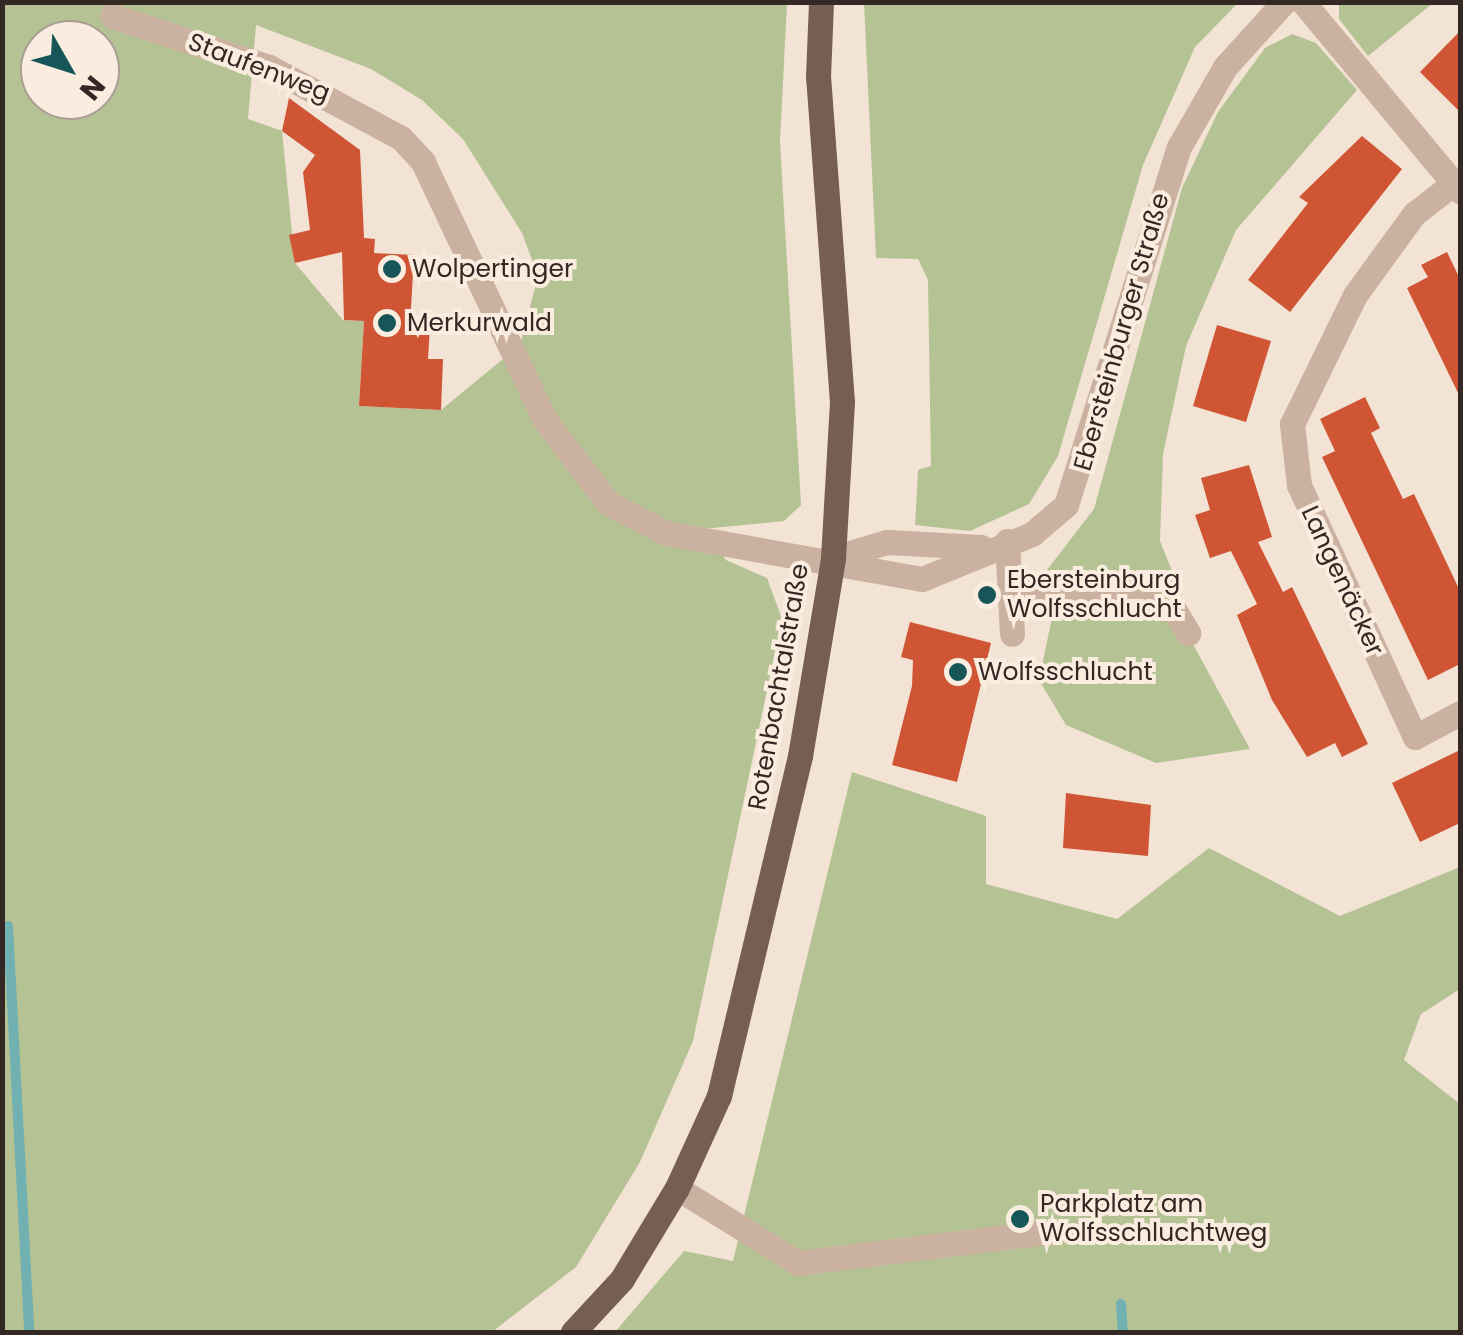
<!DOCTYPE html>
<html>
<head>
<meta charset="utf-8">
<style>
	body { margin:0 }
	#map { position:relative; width:1463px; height:1335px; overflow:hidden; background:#f2e3d4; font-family:Poppins,sans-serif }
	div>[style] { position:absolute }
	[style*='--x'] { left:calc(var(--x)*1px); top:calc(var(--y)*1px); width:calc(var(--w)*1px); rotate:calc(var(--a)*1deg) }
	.green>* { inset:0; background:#b4c294 }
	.stream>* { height:10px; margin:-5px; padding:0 5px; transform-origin:5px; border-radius:5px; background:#71b1b1 }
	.building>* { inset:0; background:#d05534 }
	.minor>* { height:25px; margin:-12.5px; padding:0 12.5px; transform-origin:12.5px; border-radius:12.5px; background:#cbb2a0 }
	.major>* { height:25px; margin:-12.5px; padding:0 12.5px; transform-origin:12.5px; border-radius:12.5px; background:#775e53 }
	.dots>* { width:28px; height:28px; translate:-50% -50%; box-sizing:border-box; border:5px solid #faede0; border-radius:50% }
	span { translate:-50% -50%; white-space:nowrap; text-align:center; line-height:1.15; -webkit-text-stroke:8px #faede0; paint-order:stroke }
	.street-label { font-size:25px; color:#342824 }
	.poi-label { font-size:25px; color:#342824 }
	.left { translate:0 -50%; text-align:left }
	.frame { position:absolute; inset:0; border:5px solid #342824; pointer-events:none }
	.north { position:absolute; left:20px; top:20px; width:100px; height:100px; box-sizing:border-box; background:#faede0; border:2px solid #ab9e95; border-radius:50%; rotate:129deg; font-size:28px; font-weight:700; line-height:40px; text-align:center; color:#342824 }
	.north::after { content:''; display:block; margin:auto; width:35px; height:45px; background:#165658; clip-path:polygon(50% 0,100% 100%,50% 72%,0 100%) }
</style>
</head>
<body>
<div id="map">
	<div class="green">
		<div style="clip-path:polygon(864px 2px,1238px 3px,1195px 47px,1143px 165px,1058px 456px,1029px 504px,970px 531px,915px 525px,918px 470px,931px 466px,928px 280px,918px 259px,876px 258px)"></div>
		<div style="clip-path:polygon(evenodd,3px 3px,787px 3px,780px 141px,801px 505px,784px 521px,702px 529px,726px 560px,767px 578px,782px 619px,693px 1041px,640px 1162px,576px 1267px,492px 1332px,3px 1332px,3px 3px,256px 25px,371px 69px,422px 100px,463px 139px,522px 233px,538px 276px,520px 345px,441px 410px,359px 406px,364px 321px,343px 320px,295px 263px,282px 131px,248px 119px,256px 25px,3px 3px,40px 40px,100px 40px,100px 100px,40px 100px,40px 40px)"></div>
		<div style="clip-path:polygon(1339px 3px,1339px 2px,1433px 3px,1368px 56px,1339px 19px)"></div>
		<div style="clip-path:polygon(1292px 34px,1316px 43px,1357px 90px,1236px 230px,1186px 346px,1163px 454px,1160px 541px,1182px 596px,1037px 583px,1094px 509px,1182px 188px,1218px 112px,1265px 48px)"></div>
		<div style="clip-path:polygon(1175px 611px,1250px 749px,1156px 763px,1066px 725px,1039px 680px,1053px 613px)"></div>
		<div style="clip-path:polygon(852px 772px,986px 816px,986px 884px,1117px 919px,1209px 848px,1340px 916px,1460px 867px,1460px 989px,1421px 1014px,1404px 1060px,1460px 1104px,1460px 1332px,615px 1332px,684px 1251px,733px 1261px)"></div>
	</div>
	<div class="stream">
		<div style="--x:8;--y:926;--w:407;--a:87"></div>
		<div style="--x:1121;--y:1304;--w:28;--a:86"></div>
	</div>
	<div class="building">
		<div style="clip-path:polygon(1460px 31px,1460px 112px,1420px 72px)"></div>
		<div style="clip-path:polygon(289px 98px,360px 150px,364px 238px,375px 239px,374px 253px,414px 255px,410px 326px,430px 327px,428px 359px,443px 359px,441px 410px,359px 406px,364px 321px,344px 320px,342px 252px,295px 263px,289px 235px,310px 230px,303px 172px,315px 155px,282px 131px)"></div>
		<div style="clip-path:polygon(1362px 136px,1402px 169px,1290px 312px,1248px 280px,1308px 203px,1299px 197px)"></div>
		<div style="clip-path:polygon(1447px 252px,1460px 279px,1460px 397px,1407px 288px,1428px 277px,1421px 265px)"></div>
		<div style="clip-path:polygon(1217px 325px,1271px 341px,1246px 422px,1193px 406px)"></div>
		<div style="clip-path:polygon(1365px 397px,1380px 428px,1371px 433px,1403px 499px,1414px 494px,1460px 591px,1460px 664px,1428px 680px,1322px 457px,1335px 451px,1320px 419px)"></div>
		<div style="clip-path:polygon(1249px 465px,1272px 537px,1258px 542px,1283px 592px,1292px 587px,1368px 744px,1342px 757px,1335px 743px,1307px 757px,1272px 700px,1237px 615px,1257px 604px,1231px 551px,1210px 558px,1195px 515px,1210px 510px,1201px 478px)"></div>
		<div style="clip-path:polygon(910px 622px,991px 643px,957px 782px,892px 765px,912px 686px,913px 660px,901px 657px)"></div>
		<div style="clip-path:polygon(1460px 750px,1460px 823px,1420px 842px,1392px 783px)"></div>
		<div style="clip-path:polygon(1066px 793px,1151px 805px,1148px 856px,1063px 848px)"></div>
	</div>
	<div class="minor">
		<div style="--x:1303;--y:2;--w:246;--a:50.3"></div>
		<div style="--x:112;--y:16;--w:165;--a:18"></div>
		<div style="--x:269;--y:67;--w:150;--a:28.3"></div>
		<div style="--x:401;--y:138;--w:33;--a:47"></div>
		<div style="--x:423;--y:162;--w:285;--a:64.7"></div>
		<div style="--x:545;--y:420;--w:104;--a:52.8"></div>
		<div style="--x:608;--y:503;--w:65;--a:27.3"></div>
		<div style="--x:666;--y:533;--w:260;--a:10.2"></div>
		<div style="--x:922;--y:579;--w:119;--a:-22.2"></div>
		<div style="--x:1032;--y:534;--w:45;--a:-40.5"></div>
		<div style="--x:1066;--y:505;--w:375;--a:-72.5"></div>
		<div style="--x:1179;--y:147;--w:92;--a:-60.1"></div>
		<div style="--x:1225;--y:67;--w:88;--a:-47.8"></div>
		<div style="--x:1455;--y:182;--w:52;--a:142"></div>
		<div style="--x:1414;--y:214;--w:100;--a:126.1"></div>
		<div style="--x:1355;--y:295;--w:144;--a:116"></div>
		<div style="--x:1292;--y:424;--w:61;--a:83.5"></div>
		<div style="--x:1299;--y:485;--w:277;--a:65.3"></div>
		<div style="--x:1415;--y:737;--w:51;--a:-28.1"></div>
		<div style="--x:1007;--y:541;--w:93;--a:86.9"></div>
		<div style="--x:833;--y:558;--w:56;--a:-16.5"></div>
		<div style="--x:887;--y:542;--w:94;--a:3"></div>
		<div style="--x:1015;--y:589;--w:138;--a:6.2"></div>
		<div style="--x:1152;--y:604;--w:24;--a:17"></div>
		<div style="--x:1175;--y:611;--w:26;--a:59"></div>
		<div style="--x:677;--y:1188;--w:142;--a:31.8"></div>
		<div style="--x:798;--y:1263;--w:259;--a:-7.1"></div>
	</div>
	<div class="major">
		<div style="--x:573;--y:1332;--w:72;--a:-47.2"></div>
		<div style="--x:622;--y:1279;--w:106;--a:-58.9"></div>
		<div style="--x:677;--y:1188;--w:101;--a:-65.5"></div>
		<div style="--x:719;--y:1096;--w:350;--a:-76.6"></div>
		<div style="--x:800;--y:756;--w:201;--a:-80.5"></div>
		<div style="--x:833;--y:558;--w:156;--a:-86.7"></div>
		<div style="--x:842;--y:402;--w:326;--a:-94.2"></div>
		<div style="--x:818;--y:77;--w:75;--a:-87.7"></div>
	</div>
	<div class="dots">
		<div style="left:392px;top:269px;background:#165658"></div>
		<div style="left:387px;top:323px;background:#165658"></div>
		<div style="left:987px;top:595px;background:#165658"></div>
		<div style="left:958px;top:672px;background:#165658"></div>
		<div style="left:1020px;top:1219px;background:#165658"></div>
	</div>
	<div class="street-label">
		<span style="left:259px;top:68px;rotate:21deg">Staufenweg</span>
		<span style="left:1122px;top:332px;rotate:-74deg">Ebersteinburger Straße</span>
		<span style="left:1342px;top:581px;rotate:65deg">Langenäcker</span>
		<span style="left:779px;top:687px;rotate:-80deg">Rotenbachtalstraße</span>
	</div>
	<div class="poi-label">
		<span class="left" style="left:412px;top:269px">Wolpertinger</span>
		<span class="left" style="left:407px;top:323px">Merkurwald</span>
		<span class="left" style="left:1007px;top:595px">Ebersteinburg<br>Wolfsschlucht</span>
		<span class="left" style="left:978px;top:672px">Wolfsschlucht</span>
		<span class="left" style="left:1040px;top:1219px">Parkplatz am<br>Wolfsschluchtweg</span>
	</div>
	<div class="frame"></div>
	<div class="north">N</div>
</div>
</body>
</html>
